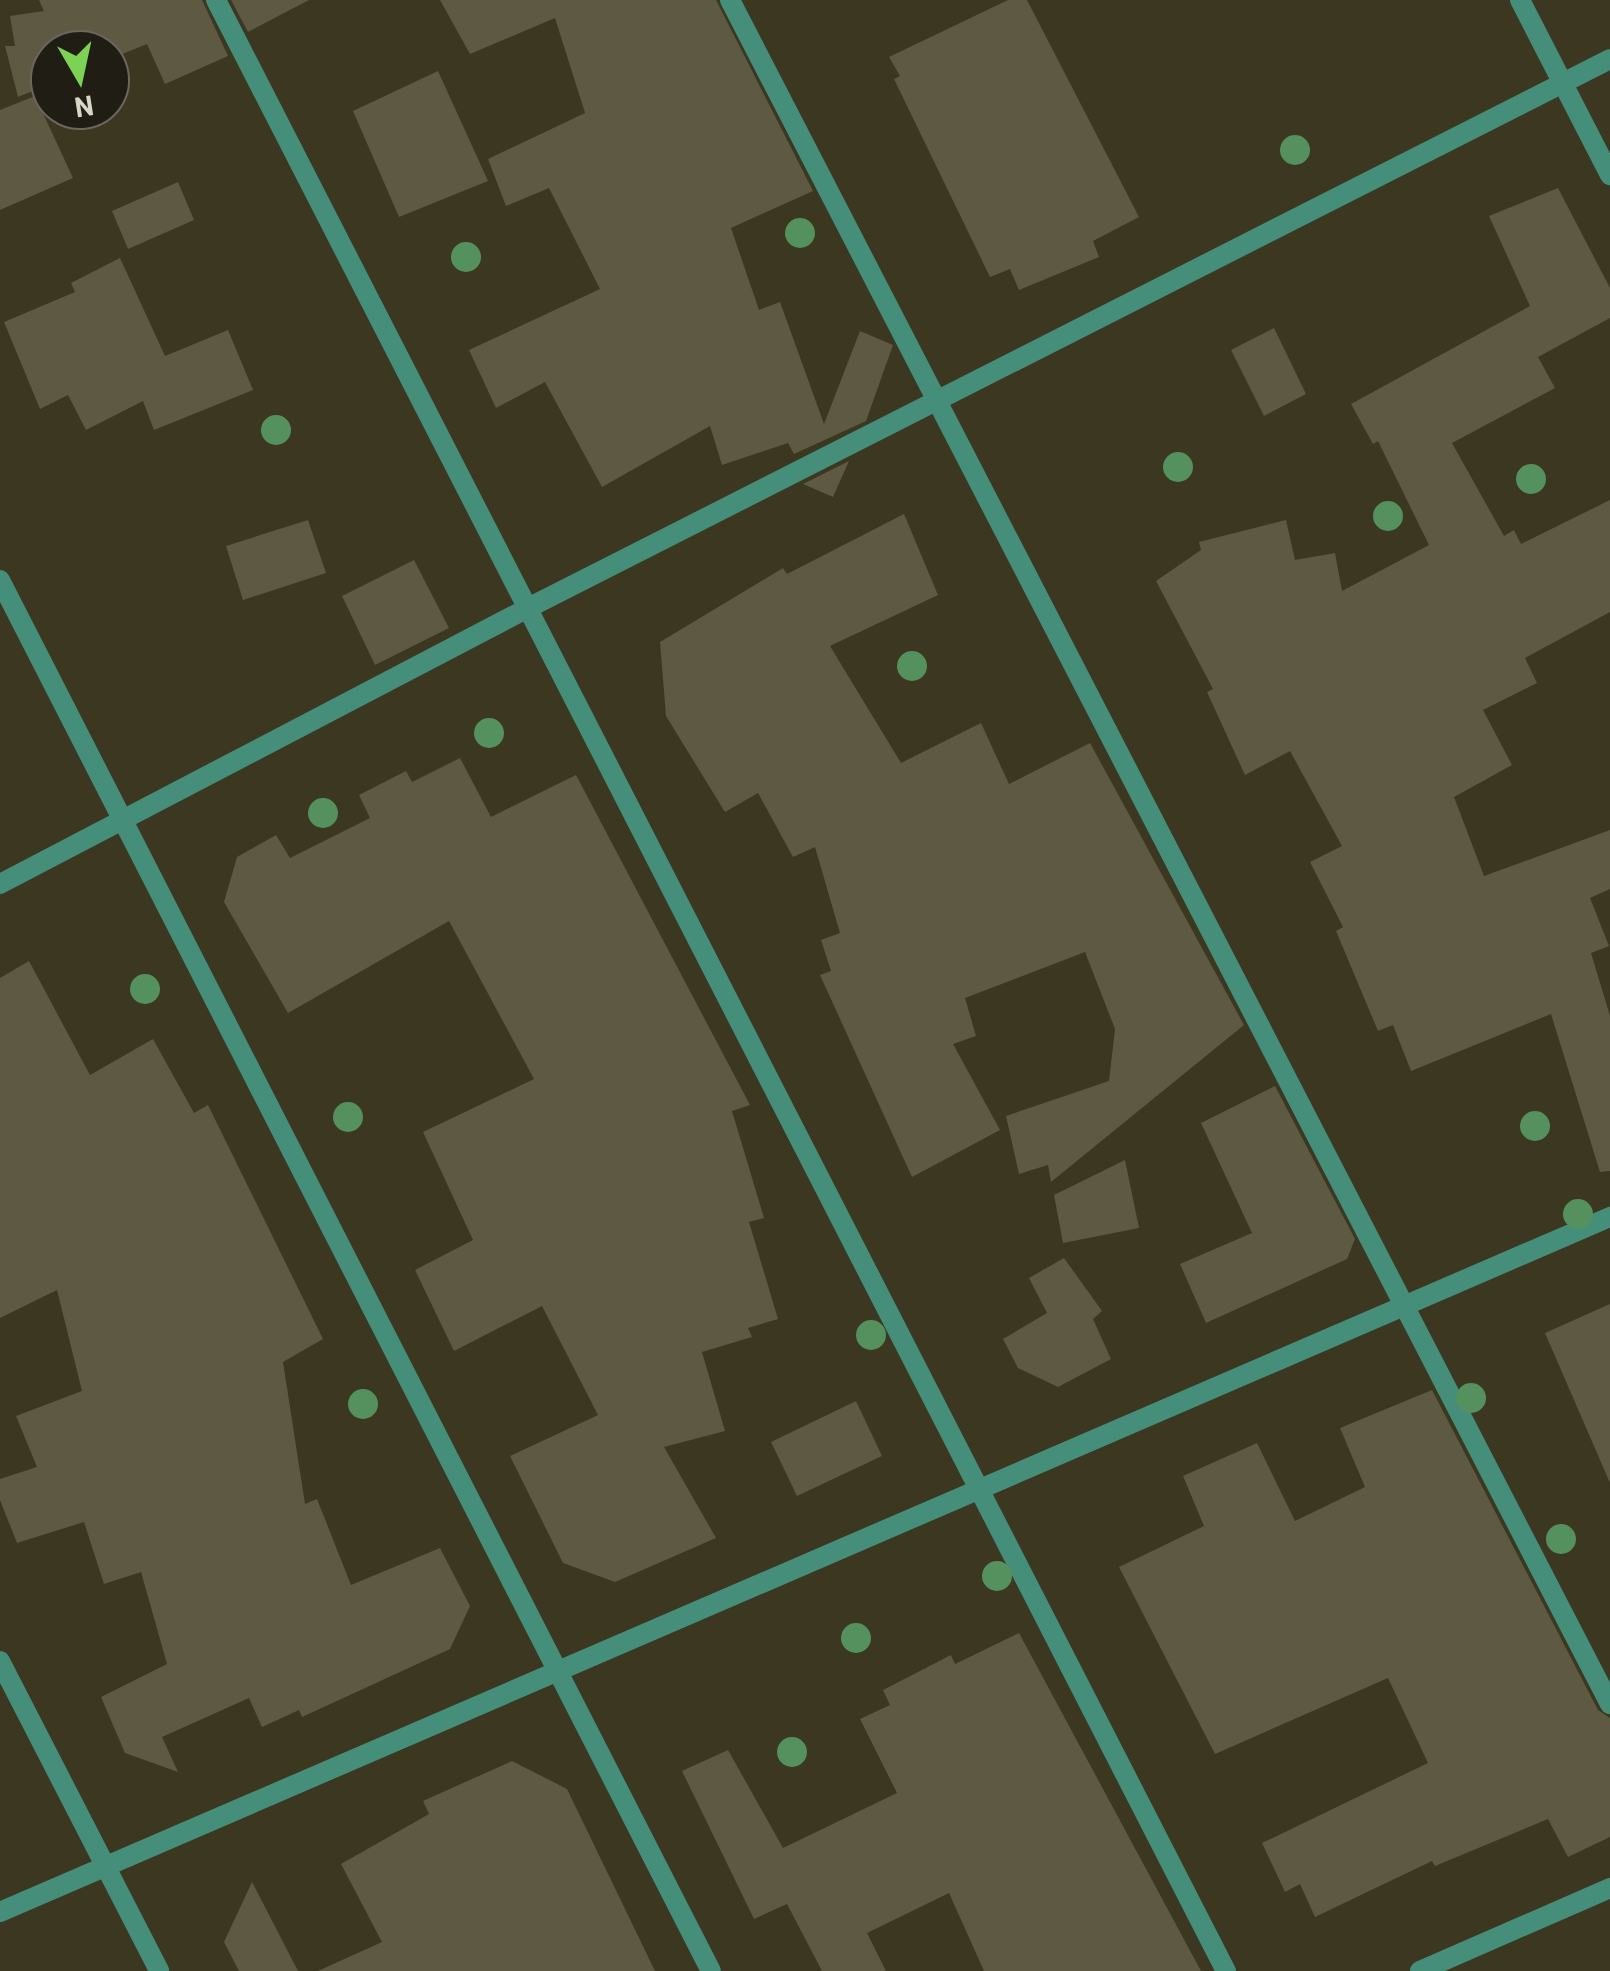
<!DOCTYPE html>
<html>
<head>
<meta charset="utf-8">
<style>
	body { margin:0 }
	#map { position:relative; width:1610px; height:1971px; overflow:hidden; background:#3b3721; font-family:Barlow,sans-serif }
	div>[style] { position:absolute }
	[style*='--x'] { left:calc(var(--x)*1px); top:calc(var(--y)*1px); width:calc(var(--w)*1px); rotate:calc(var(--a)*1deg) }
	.building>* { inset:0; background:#5d5942 }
	.minor>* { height:20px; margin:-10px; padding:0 10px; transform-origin:10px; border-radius:10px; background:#458e7a }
	.tertiary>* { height:20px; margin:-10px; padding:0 10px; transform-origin:10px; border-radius:10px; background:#458e7a }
	.trees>* { width:30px; height:30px; margin:-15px; border-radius:50%; background:#55915e }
	span { translate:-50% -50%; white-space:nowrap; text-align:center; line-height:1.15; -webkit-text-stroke:9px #201e14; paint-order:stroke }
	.north { position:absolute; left:30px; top:30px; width:100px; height:100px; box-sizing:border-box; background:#201e14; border:2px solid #6a685c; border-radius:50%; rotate:171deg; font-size:28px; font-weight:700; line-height:40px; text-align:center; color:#d8d6c9 }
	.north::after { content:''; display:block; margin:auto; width:35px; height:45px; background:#7dd154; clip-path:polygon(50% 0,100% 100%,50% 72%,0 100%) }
</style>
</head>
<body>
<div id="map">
	<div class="building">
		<div style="clip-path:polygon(39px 0,202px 0,228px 56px,165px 84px,147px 44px,110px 59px,110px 50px,50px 50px,50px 84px,18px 97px,5px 46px,15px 46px,10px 16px,44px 11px)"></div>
		<div style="clip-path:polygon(231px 0,309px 0,248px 32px)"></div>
		<div style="clip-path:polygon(440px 0,716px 0,813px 191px,731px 228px,759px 310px,780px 302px,824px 424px,860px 331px,893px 345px,866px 421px,794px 454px,788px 443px,722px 465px,710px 426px,602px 487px,545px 382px,496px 408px,469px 350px,600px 289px,549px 188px,506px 206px,488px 159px,585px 113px,555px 18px,470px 54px)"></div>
		<div style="clip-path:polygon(1008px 0,1027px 0,1139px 217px,1093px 241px,1099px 257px,1019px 290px,1010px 269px,990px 277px,894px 79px,900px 76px,889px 57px)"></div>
		<div style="clip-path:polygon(438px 71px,488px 181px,399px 217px,353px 111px)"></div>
		<div style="clip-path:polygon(35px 96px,73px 178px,0 210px,0 110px)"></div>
		<div style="clip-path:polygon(178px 182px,194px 220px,128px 249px,112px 211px)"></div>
		<div style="clip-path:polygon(1558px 188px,1610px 288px,1610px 318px,1538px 357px,1555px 388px,1452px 443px,1504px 536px,1514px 530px,1521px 544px,1610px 500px,1610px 612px,1525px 658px,1537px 683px,1483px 710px,1512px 765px,1454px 797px,1484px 876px,1610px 830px,1610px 889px,1590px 898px,1609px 946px,1591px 953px,1610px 1016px,1610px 1171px,1600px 1172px,1551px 1014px,1411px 1071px,1393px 1025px,1378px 1031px,1336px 931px,1343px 927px,1310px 862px,1342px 846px,1290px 751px,1245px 775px,1207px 692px,1213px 689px,1156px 581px,1201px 550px,1199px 542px,1286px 520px,1295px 560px,1335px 553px,1342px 591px,1429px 545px,1378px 441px,1373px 444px,1351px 404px,1530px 306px,1489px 216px)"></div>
		<div style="clip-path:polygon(120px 258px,165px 356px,228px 330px,253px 390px,154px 430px,143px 401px,86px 430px,68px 395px,40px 409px,4px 322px,75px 292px,71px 283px)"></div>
		<div style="clip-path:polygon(1274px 328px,1306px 394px,1264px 416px,1231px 350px)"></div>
		<div style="clip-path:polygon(849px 461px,833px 497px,803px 484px)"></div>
		<div style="clip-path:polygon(904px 514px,938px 595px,830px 646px,901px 763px,981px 723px,1009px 784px,1090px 743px,1244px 1025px,1051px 1182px,1048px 1165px,1019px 1174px,1006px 1116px,1109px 1081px,1115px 1029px,1085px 952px,965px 998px,976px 1036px,953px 1044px,1000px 1130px,912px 1177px,820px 975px,831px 971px,821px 940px,840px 933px,815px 847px,793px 857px,758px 793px,725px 812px,666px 716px,660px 642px,783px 568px,787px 574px)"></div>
		<div style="clip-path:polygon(308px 520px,326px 573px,243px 600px,226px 546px)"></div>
		<div style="clip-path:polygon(414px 560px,449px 628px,375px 665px,342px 596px)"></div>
		<div style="clip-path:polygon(460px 758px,491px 817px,576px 775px,750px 1105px,732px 1111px,764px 1218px,749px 1222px,778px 1319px,748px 1328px,752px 1337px,702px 1352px,725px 1431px,664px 1447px,716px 1538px,615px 1582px,563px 1563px,510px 1456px,598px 1415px,542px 1306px,454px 1351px,415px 1270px,473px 1240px,423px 1132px,534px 1079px,449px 921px,288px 1013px,224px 902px,237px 857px,276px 835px,290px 858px,370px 818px,359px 795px,406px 771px,412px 782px)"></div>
		<div style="clip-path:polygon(29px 961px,90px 1075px,153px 1039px,194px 1113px,208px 1105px,323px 1339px,283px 1362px,305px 1504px,317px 1499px,351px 1585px,440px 1548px,470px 1606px,450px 1649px,302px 1717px,299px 1710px,262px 1727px,249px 1698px,162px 1737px,178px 1772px,125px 1753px,101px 1697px,167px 1664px,141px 1572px,104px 1584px,84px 1522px,17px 1543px,0 1500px,0 1479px,37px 1467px,16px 1416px,82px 1391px,57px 1290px,0 1318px,0 978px)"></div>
		<div style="clip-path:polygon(1275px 1086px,1355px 1239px,1347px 1259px,1206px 1323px,1180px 1264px,1252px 1233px,1201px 1123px)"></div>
		<div style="clip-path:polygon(1125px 1160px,1139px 1228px,1063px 1243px,1054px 1195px)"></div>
		<div style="clip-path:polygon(1064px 1258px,1102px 1311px,1093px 1319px,1111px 1359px,1058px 1387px,1018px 1368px,1003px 1339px,1047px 1313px,1029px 1278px)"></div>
		<div style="clip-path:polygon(1610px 1304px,1610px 1483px,1545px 1333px)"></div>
		<div style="clip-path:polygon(1432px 1390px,1598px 1710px,1610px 1718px,1610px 1837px,1568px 1857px,1548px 1819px,1435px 1866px,1432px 1861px,1315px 1917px,1300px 1884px,1285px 1892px,1262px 1843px,1428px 1763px,1388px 1678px,1215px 1754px,1119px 1567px,1204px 1526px,1183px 1476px,1257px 1443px,1295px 1521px,1365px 1487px,1340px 1428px)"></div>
		<div style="clip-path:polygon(856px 1401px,882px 1456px,797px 1496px,771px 1442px)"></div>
		<div style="clip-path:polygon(1019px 1633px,1201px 1971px,984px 1971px,949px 1893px,867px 1933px,886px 1971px,822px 1971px,787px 1904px,754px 1919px,682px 1771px,728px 1750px,783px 1848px,897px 1793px,860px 1719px,890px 1705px,883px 1690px,951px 1655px,955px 1664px)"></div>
		<div style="clip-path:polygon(512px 1761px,567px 1789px,655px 1971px,318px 1971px,382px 1942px,341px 1864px,429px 1814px,423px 1801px)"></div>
		<div style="clip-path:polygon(252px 1882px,298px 1971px,239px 1971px,224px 1942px)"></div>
	</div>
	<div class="minor">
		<div style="--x:216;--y:0;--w:2215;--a:62.87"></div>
		<div style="--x:730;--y:0;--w:1918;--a:62.69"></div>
		<div style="--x:0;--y:580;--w:1562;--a:62.93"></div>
		<div style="--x:0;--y:884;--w:596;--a:-27.6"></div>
		<div style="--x:528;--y:608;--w:1213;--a:-26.9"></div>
		<div style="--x:0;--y:1661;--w:348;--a:62.8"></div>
		<div style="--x:0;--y:1912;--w:1754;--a:-23.35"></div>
		<div style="--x:1420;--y:1971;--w:207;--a:-23.6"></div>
	</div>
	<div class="tertiary">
		<div style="--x:1520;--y:0;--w:197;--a:62.8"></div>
	</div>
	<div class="trees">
		<div style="left:1295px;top:150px"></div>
		<div style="left:800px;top:233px"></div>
		<div style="left:466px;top:257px"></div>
		<div style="left:276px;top:430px"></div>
		<div style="left:1178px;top:467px"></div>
		<div style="left:1531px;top:479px"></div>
		<div style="left:1388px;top:516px"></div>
		<div style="left:912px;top:666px"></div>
		<div style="left:489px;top:733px"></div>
		<div style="left:323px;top:813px"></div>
		<div style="left:145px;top:989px"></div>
		<div style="left:348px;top:1117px"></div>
		<div style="left:1535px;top:1126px"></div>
		<div style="left:1578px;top:1214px"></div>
		<div style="left:871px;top:1335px"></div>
		<div style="left:1471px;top:1398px"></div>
		<div style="left:363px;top:1404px"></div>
		<div style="left:1561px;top:1539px"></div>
		<div style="left:997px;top:1576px"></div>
		<div style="left:856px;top:1638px"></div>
		<div style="left:792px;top:1752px"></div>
	</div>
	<div class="north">N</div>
</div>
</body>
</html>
